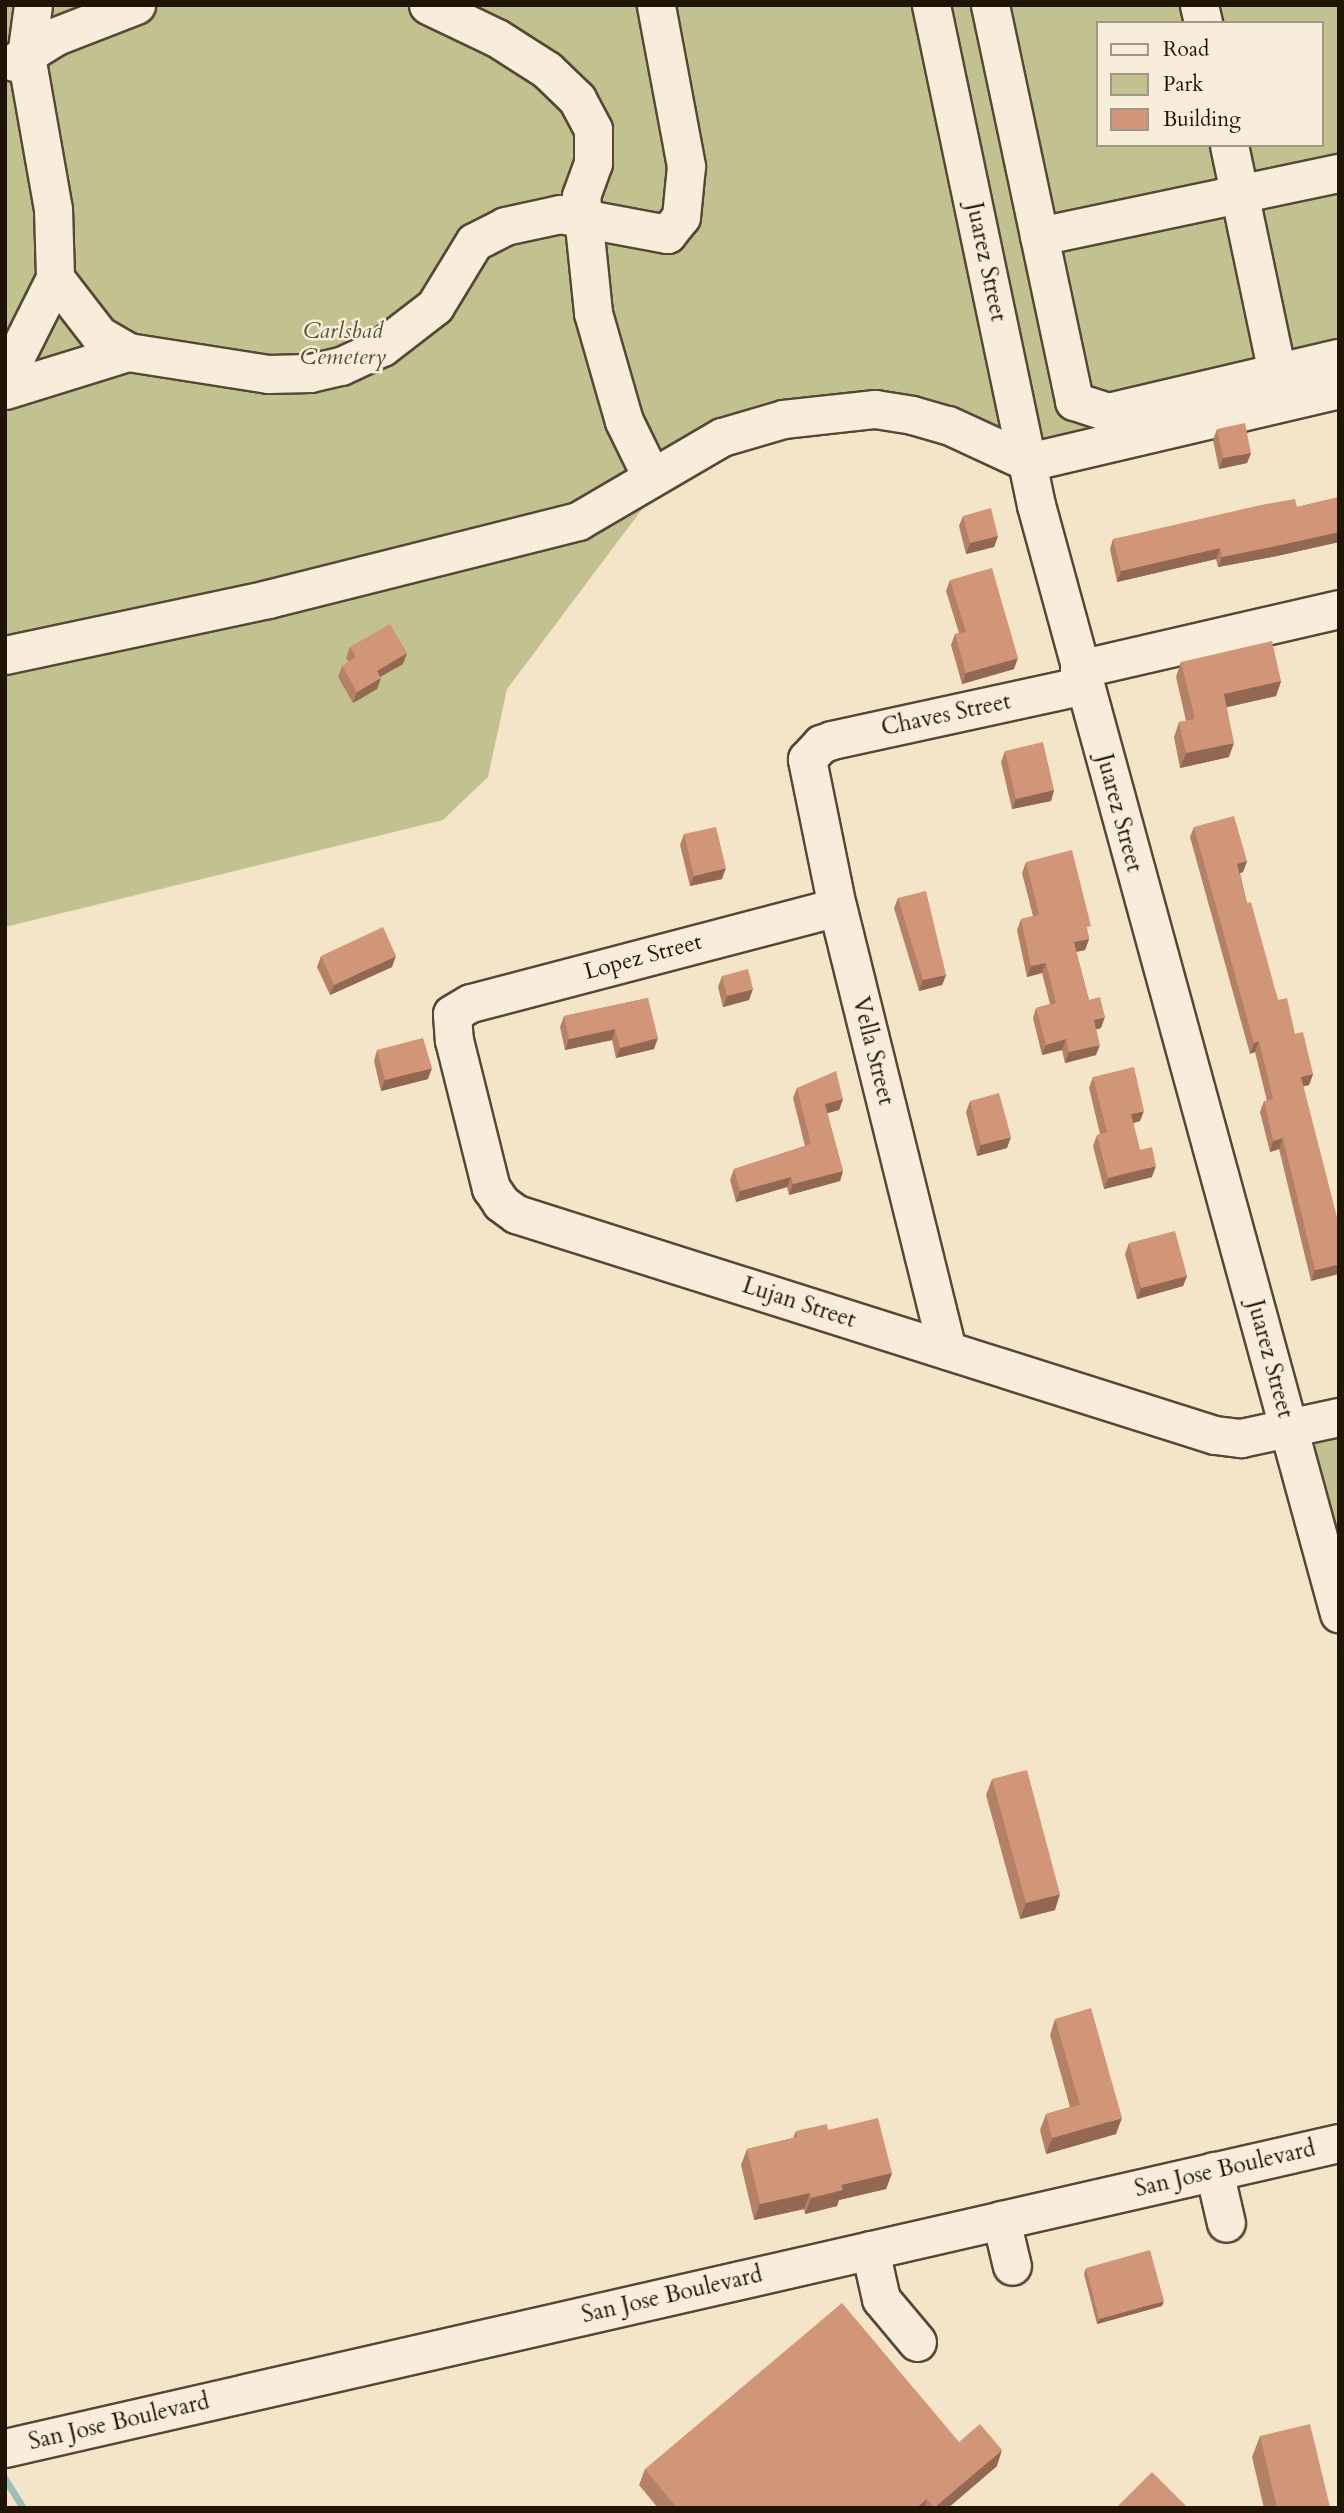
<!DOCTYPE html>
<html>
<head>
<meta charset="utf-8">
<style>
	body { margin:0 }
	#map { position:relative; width:1344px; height:2513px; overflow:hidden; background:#f4e4c8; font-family:Cardo,serif }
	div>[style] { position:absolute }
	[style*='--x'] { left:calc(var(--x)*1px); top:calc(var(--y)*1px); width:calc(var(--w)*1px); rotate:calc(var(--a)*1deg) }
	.green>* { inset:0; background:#c2c291 }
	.stream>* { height:7px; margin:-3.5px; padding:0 3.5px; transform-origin:3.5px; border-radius:3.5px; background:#9cbebb }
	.roads { filter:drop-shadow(2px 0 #554835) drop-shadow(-2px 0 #554835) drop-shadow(0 2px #554835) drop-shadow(0 -2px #554835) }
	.minor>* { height:37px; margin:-18.5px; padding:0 18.5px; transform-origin:18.5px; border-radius:18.5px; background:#f8eddb }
	.wall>* { inset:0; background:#b48066 }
	.shaded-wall>* { inset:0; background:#926853 }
	.building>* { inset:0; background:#d19577 }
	span { translate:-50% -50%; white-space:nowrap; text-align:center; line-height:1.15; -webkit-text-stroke:5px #f8eddb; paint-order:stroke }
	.street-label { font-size:23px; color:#201404 }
	.park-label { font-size:23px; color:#595135; font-style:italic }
	.frame { position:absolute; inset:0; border:7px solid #201404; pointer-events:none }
	.legend { position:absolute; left:1096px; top:21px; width:228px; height:126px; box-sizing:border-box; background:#f8eddb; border:2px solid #a29685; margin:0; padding:9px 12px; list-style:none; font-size:21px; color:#201404 }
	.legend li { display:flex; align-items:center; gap:14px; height:35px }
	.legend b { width:35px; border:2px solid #a29685 }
</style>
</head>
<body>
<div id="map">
	<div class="green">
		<div style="clip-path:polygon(evenodd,5px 5px,1339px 5px,1339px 389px,998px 470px,949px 439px,888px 425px,800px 431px,723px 454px,652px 496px,507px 689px,488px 777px,443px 820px,5px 927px,5px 5px,1097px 23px,1321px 23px,1321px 145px,1097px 145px,1097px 23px)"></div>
		<div style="clip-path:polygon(1339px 1417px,1339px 1613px,1288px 1428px)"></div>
	</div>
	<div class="stream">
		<div style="--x:5;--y:2479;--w:34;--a:58"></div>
	</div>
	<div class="roads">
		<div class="minor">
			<div style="--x:33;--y:5;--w:51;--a:97.8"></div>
			<div style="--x:26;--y:56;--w:155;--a:80"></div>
			<div style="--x:53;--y:209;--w:69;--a:88.3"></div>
			<div style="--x:55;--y:278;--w:72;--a:52.3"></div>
			<div style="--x:99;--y:335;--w:34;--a:30"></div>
			<div style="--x:128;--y:352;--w:142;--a:8.9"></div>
			<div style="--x:268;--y:374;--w:42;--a:-1.4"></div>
			<div style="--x:310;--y:373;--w:32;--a:-13"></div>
			<div style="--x:341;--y:366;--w:45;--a:-24.9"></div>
			<div style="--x:382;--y:347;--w:67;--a:-37.7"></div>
			<div style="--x:435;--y:306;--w:75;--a:-58.6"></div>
			<div style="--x:474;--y:242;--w:35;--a:-27"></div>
			<div style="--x:505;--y:226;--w:56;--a:-12.3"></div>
			<div style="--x:560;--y:214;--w:109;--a:10.6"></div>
			<div style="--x:667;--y:234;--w:22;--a:-51"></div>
			<div style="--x:681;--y:217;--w:51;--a:-84.4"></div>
			<div style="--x:686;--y:166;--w:164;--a:-100.6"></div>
			<div style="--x:428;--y:5;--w:76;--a:25.6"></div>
			<div style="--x:497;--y:38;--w:59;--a:32.6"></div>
			<div style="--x:547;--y:70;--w:42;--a:44"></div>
			<div style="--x:577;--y:99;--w:34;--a:62"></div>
			<div style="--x:593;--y:129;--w:34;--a:90"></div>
			<div style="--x:593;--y:163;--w:35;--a:110"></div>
			<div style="--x:581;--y:196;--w:118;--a:84.1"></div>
			<div style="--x:593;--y:313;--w:112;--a:74"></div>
			<div style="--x:624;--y:421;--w:61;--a:63.9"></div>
			<div style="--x:931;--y:5;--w:511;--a:78.14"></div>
			<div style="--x:1036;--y:505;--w:1149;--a:74.71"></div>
			<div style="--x:990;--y:5;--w:405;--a:78"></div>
			<div style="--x:1074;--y:401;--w:36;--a:18"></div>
			<div style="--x:1108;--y:412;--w:237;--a:-13.2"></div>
			<div style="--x:1199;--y:5;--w:18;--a:77"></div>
			<div style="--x:14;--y:62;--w:49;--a:-31.8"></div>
			<div style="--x:56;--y:36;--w:86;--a:-21.2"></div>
			<div style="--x:1229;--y:145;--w:233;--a:78.1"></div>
			<div style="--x:1039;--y:236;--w:307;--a:-11.9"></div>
			<div style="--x:5;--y:378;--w:112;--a:-63.4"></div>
			<div style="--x:5;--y:390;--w:129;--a:-17.2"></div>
			<div style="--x:5;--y:655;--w:269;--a:-12"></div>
			<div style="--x:268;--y:599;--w:320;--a:-14.1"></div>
			<div style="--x:578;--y:521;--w:167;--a:-30.3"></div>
			<div style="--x:722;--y:437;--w:64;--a:-16.4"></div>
			<div style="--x:783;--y:419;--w:93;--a:-6.2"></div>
			<div style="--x:875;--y:409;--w:37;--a:9"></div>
			<div style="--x:912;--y:415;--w:37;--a:16"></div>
			<div style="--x:948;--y:425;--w:88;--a:24.8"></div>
			<div style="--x:1028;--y:462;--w:319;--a:-13.2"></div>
			<div style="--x:1079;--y:669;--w:267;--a:-13"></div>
			<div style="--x:837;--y:907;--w:379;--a:165.3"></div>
			<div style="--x:470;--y:1003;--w:21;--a:149"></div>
			<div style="--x:452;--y:1014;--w:26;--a:86"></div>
			<div style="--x:454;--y:1040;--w:153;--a:76"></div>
			<div style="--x:491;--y:1188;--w:18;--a:56"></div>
			<div style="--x:501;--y:1203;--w:19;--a:36"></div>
			<div style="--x:516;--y:1214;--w:733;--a:17.55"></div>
			<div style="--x:1215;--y:1435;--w:26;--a:7"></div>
			<div style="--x:1241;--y:1438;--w:100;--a:-12.1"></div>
			<div style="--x:947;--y:1350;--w:456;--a:-103.9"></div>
			<div style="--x:837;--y:907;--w:151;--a:-101.5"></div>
			<div style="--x:807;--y:759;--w:21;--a:-47"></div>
			<div style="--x:821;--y:744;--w:12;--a:-20"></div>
			<div style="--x:832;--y:740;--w:258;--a:-12.3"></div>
			<div style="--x:1214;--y:2171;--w:53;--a:77"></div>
			<div style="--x:1001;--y:2220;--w:47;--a:76.6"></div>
			<div style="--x:870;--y:2250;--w:50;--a:77.3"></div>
			<div style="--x:881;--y:2299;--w:56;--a:50.1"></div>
			<div style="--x:5;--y:2448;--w:1368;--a:-12.88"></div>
		</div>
	</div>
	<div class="wall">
		<div style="clip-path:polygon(1217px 429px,1251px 453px,1247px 463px,1219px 469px,1213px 440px)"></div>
		<div style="clip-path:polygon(1339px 497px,1339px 542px,1277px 556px,1218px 567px,1216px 559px,1117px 582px,1110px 549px,1113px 539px,1297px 507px)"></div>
		<div style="clip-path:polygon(963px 516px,998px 536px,994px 547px,966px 554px,959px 526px)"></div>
		<div style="clip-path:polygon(950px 580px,1014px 669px,962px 684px,951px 645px,955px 634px,959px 633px,946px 591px)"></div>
		<div style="clip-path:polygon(350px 647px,407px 653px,403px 664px,380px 677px,377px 689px,353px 703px,338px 677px,342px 666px,349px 662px,346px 658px)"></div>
		<div style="clip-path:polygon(1181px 662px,1281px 681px,1276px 696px,1227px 707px,1229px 757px,1180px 768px,1174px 737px,1179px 722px,1186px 721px,1176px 677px)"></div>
		<div style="clip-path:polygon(1005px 751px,1054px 790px,1051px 801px,1012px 809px,1001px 762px)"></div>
		<div style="clip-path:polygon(1194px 827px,1247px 861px,1243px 872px,1240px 873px,1247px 903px,1278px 1000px,1295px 1034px,1313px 1074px,1309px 1085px,1303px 1086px,1339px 1226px,1311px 1281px,1279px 1149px,1270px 1152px,1260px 1112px,1264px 1101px,1267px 1101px,1255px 1052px,1250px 1054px,1190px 837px)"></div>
		<div style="clip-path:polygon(684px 834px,722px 879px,690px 886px,680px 845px)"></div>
		<div style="clip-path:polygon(1026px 862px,1088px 933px,1089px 939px,1085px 950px,1076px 952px,1089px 1000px,1101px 1028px,1096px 1029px,1096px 1055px,1065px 1063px,1062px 1050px,1042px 1055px,1033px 1018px,1036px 1008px,1050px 1004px,1042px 973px,1027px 977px,1017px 930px,1021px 919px,1033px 916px,1022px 873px)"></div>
		<div style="clip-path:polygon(898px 898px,946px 975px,942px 985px,919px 991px,894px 908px)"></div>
		<div style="clip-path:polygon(321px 956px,392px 967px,330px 995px,317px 967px)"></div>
		<div style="clip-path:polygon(722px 976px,749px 1000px,723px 1007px,718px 987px)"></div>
		<div style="clip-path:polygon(648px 998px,654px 1049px,616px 1058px,612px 1040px,565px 1050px,560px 1027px,564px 1016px)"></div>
		<div style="clip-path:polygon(377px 1050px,428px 1079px,381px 1091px,374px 1061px)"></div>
		<div style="clip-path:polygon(1093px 1077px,1140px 1121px,1133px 1123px,1140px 1150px,1152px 1177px,1104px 1189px,1093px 1146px,1097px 1135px,1100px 1134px,1089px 1088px)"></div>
		<div style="clip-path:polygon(797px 1088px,843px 1099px,839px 1110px,827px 1113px,843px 1171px,840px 1181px,789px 1195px,787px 1187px,736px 1202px,730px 1180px,734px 1169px,805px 1146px,793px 1098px)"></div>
		<div style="clip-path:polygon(970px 1101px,1007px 1148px,977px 1156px,966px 1112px)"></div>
		<div style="clip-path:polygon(1129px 1243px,1187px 1276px,1183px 1286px,1137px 1299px,1125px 1254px)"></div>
		<div style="clip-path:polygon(992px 1779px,1055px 1910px,1020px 1919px,986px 1795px)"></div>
		<div style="clip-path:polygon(1055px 2019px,1116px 2134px,1046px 2154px,1040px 2130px,1046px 2114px,1070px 2107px,1050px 2035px)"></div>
		<div style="clip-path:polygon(828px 2130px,892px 2173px,886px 2189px,839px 2200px,837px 2206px,805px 2214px,804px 2209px,754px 2220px,741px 2165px,747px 2149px,793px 2138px,796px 2131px)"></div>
		<div style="clip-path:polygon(1086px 2268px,1162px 2306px,1097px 2324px,1084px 2274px)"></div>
		<div style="clip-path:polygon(1260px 2436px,1329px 2508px,1264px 2508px,1252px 2457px)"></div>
		<div style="clip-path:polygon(959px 2442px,997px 2466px,948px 2508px,658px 2508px,639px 2485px,645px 2469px)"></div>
	</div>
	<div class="shaded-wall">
		<div style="clip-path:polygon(1251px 453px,1247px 463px,1219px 469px,1223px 458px)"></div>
		<div style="clip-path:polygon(1339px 532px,1339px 542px,1277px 556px,1218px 567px,1222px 557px)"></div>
		<div style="clip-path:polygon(998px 536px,994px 547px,966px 554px,970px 543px)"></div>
		<div style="clip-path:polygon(1220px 548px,1216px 559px,1117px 582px,1121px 571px)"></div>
		<div style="clip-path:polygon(407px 653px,403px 664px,373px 681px,377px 671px)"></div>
		<div style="clip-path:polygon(1018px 658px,1014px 669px,962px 684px,966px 673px)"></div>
		<div style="clip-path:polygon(381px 678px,377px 689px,353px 703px,357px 692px)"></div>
		<div style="clip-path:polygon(1281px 681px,1276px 696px,1219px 709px,1224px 694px)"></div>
		<div style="clip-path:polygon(1234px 743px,1229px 757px,1180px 768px,1186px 753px)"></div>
		<div style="clip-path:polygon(1054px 790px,1051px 801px,1012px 809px,1016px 799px)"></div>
		<div style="clip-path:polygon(1247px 861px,1243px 872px,1234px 875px,1237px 864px)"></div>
		<div style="clip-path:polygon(726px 868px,722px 879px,690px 886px,694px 876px)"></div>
		<div style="clip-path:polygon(1089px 939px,1085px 950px,1070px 953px,1074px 942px)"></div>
		<div style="clip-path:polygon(396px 956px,392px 967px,330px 995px,334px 985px)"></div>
		<div style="clip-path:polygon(1046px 963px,1042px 973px,1027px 977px,1031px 966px)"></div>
		<div style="clip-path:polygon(946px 975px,942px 985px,919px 991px,923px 980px)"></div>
		<div style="clip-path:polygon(753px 989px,749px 1000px,723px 1007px,727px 996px)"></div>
		<div style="clip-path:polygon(1105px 1017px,1101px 1028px,1090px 1031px,1094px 1020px)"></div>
		<div style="clip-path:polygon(615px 1029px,612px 1040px,565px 1050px,569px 1039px)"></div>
		<div style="clip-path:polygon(658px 1038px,654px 1049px,616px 1058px,620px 1048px)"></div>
		<div style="clip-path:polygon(1066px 1039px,1062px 1050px,1042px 1055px,1046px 1045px)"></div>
		<div style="clip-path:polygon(1259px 1041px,1255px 1052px,1250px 1054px,1254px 1043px)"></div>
		<div style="clip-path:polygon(1100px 1045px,1096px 1055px,1065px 1063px,1069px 1052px)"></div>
		<div style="clip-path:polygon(432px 1068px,428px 1079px,381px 1091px,385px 1080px)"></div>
		<div style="clip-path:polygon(1313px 1074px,1309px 1085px,1297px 1088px,1301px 1077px)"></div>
		<div style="clip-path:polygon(843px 1099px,839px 1110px,821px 1115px,825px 1104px)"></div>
		<div style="clip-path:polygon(1144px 1111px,1140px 1121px,1127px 1125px,1131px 1114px)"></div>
		<div style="clip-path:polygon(1011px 1137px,1007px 1148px,977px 1156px,981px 1145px)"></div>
		<div style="clip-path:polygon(1283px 1138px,1279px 1149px,1270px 1152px,1273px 1141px)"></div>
		<div style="clip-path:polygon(1156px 1166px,1152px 1177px,1104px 1189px,1108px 1178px)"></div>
		<div style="clip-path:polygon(843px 1171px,840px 1181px,789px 1195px,793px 1184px)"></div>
		<div style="clip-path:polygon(791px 1177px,787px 1187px,736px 1202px,740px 1191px)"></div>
		<div style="clip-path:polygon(1339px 1264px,1339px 1274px,1311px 1281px,1315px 1270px)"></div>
		<div style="clip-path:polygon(1187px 1276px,1183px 1286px,1137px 1299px,1141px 1288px)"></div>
		<div style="clip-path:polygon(1060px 1894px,1055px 1910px,1020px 1919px,1026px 1903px)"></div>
		<div style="clip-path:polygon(1122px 2118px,1116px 2134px,1046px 2154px,1052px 2138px)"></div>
		<div style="clip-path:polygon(892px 2173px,886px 2189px,839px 2200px,837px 2206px,805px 2214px,811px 2198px,841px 2185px)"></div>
		<div style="clip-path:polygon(810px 2193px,804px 2209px,754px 2220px,760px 2204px)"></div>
		<div style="clip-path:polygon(1164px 2301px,1162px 2306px,1097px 2324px,1099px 2319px)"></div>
		<div style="clip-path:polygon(1002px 2450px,997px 2466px,948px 2508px,934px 2508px)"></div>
		<div style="clip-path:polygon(927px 2499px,924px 2508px,916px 2508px)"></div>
	</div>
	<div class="building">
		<div style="clip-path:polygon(1245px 423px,1251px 453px,1223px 458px,1217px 429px)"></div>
		<div style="clip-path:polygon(1339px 497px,1339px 532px,1281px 545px,1222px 557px,1220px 548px,1121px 571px,1113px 539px,1261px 505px,1295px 499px,1297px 507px)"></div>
		<div style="clip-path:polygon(991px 508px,998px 536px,970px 543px,963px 516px)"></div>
		<div style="clip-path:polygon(992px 568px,1018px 658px,966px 673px,955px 634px,966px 632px,950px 580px)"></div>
		<div style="clip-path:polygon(390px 624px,407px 653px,377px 671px,381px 678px,357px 692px,342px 666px,356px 657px,350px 647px)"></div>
		<div style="clip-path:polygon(1272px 641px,1281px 681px,1224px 694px,1234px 743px,1186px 753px,1179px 722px,1195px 719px,1181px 662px)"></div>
		<div style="clip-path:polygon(1043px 742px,1054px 790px,1016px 799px,1005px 751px)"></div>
		<div style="clip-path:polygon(1234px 816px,1247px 861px,1237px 864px,1247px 903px,1251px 902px,1278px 1000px,1287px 998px,1295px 1034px,1303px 1032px,1313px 1074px,1301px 1077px,1339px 1226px,1339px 1264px,1315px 1270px,1283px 1138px,1273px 1141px,1264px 1101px,1273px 1099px,1259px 1041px,1254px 1043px,1194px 827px)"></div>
		<div style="clip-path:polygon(716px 827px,726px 868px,694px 876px,684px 834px)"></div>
		<div style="clip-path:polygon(1072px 850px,1091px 926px,1087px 927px,1089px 939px,1074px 942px,1089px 1000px,1100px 997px,1105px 1017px,1094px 1020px,1100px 1045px,1069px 1052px,1066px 1039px,1046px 1045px,1036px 1008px,1056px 1003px,1046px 963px,1031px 966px,1021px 919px,1039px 915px,1026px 862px)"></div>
		<div style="clip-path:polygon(926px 891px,946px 975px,923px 980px,898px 898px)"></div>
		<div style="clip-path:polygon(383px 927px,396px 956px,334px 985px,321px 956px)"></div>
		<div style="clip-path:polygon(748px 969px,753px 989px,727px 996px,722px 976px)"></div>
		<div style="clip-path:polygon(648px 998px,658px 1038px,620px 1048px,615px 1029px,569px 1039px,564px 1016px)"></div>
		<div style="clip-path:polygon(423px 1038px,432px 1068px,385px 1080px,377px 1050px)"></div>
		<div style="clip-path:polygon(1134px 1067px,1144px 1111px,1131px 1114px,1140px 1150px,1152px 1147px,1156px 1166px,1108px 1178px,1097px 1135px,1107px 1132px,1093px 1077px)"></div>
		<div style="clip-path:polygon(836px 1071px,843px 1099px,825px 1104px,843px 1171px,793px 1184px,791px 1177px,740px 1191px,734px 1169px,811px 1144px,797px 1088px)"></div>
		<div style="clip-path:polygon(999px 1093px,1011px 1137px,981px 1145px,970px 1101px)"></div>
		<div style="clip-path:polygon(1175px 1231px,1187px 1276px,1141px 1288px,1129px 1243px)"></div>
		<div style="clip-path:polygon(1027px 1770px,1060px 1894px,1026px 1903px,992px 1779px)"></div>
		<div style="clip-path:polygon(1091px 2008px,1122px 2118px,1052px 2138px,1046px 2114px,1080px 2105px,1055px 2019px)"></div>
		<div style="clip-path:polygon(878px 2118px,892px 2173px,841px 2185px,843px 2190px,811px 2198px,810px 2193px,760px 2204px,747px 2149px,797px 2137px,796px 2131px,827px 2124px,828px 2130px)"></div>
		<div style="clip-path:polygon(1150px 2250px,1164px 2301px,1099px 2319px,1086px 2268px)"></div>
		<div style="clip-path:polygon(842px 2303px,959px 2442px,980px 2424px,1002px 2450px,934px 2508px,927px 2499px,916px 2508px,677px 2508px,645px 2469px)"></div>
		<div style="clip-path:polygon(1310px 2424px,1330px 2507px,1277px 2508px,1260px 2436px)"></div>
		<div style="clip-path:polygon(1152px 2472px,1188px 2508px,1116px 2508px)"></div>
	</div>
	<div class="street-label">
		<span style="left:986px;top:262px;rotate:78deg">Juarez Street</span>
		<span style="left:946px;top:715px;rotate:-12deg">Chaves Street</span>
		<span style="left:1119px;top:813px;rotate:75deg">Juarez Street</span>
		<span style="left:643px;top:957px;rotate:-15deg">Lopez Street</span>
		<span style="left:873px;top:1051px;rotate:76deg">Vella Street</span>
		<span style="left:799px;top:1303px;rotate:18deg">Lujan Street</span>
		<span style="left:1270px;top:1359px;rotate:75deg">Juarez Street</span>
		<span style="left:1225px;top:2169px;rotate:-13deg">San Jose Boulevard</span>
		<span style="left:672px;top:2295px;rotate:-13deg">San Jose Boulevard</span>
		<span style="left:119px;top:2422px;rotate:-13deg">San Jose Boulevard</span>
	</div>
	<div class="park-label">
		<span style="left:343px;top:344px">Carlsbad<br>Cemetery</span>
	</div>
	<div class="frame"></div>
	<ul class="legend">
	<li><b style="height:9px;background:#f8eddb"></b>Road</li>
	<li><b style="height:19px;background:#c2c291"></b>Park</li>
	<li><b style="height:19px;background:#d19577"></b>Building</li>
	</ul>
</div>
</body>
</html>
